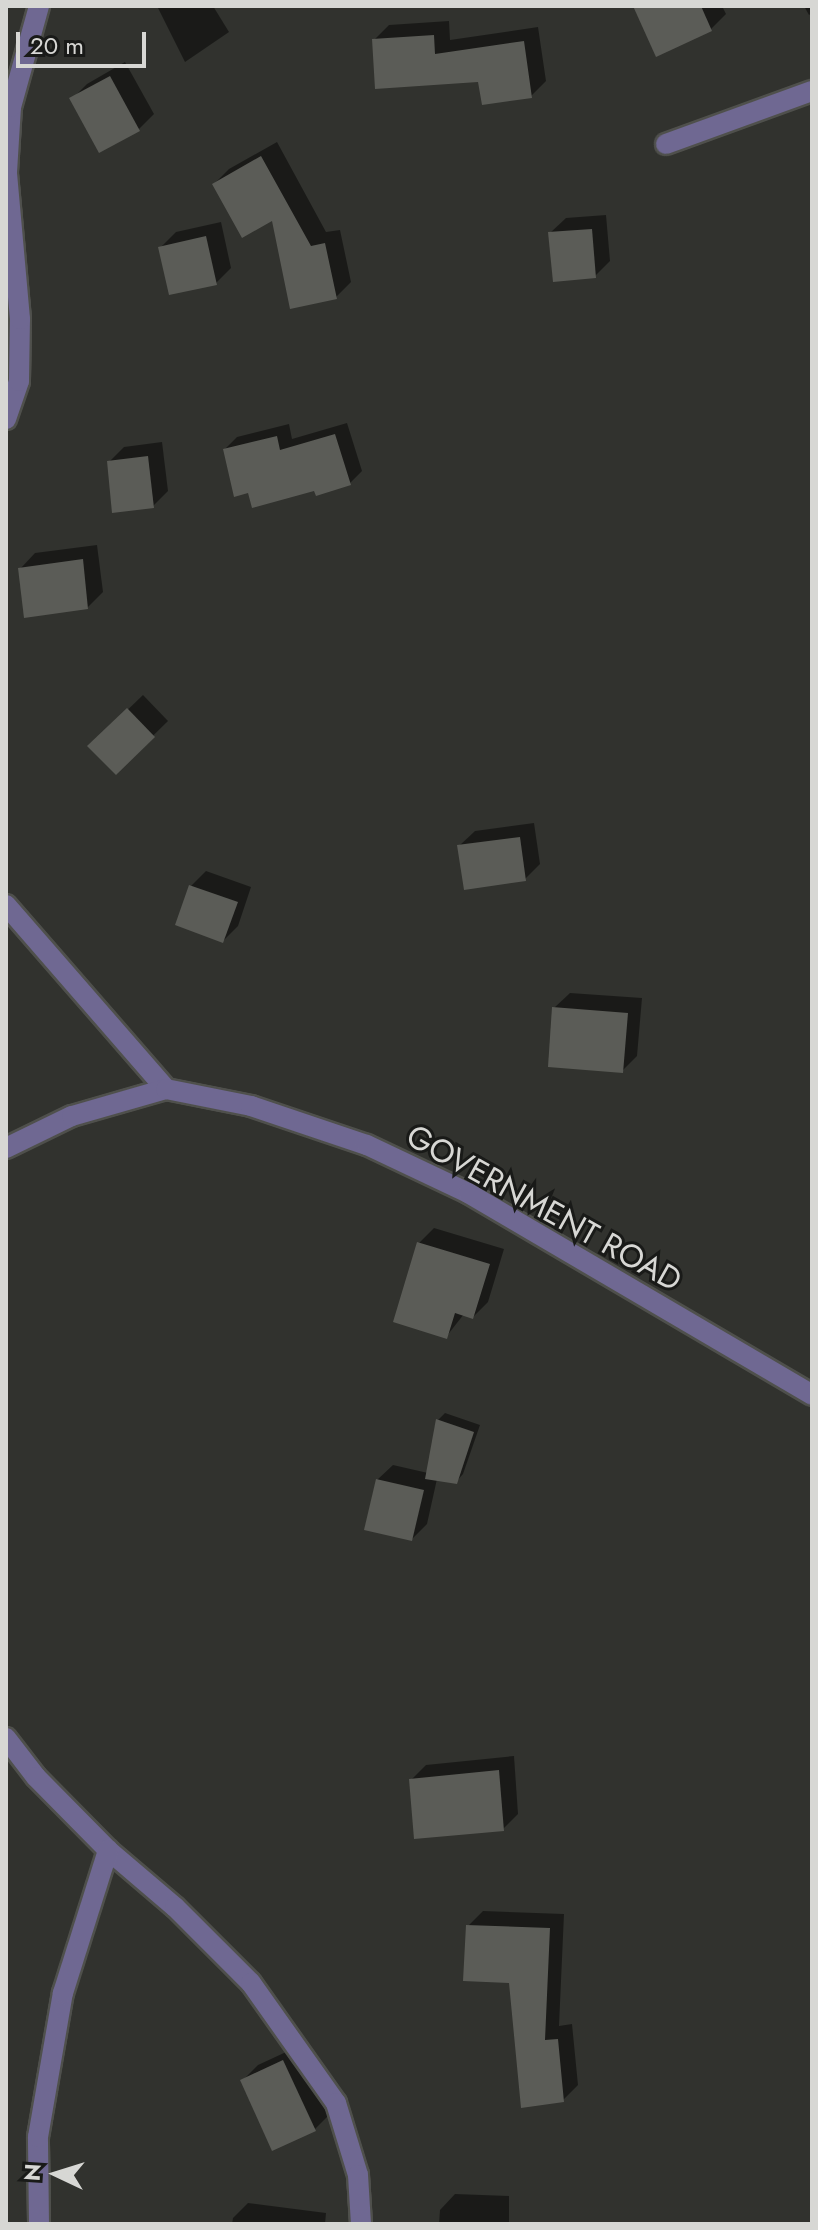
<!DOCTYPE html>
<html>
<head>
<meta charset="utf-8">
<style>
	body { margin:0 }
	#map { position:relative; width:818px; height:2230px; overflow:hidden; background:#31322e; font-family:Jost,sans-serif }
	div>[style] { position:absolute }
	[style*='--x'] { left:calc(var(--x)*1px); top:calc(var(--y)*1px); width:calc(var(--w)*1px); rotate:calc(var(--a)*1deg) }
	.shadow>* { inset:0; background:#0007 }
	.building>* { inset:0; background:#5b5c57 }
	.roads { filter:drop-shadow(2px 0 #4f504c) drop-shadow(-2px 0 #4f504c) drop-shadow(0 2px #4f504c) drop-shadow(0 -2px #4f504c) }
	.minor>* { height:20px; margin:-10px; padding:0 10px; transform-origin:10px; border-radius:10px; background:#6f6892 }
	span { translate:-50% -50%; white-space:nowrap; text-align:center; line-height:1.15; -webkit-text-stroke:6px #191a18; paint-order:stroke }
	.street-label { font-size:32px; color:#d7d7d4 }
	.frame { position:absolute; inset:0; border:8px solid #d7d7d4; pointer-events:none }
	.north { position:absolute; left:16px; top:2134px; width:80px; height:80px; -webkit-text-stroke:6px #191a18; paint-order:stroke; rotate:274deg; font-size:22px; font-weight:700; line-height:32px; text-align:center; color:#d7d7d4 }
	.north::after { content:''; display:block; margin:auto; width:28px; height:36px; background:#d7d7d4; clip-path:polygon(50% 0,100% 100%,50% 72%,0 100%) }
	.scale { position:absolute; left:16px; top:32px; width:130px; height:36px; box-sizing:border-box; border:4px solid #d7d7d4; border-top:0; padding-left:10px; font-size:24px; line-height:28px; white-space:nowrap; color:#d7d7d4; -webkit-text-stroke:6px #191a18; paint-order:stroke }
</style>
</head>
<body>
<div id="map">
	<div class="shadow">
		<div style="clip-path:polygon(157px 6px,213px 6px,229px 32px,185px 62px)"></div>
		<div style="clip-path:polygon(635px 6px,722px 6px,726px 14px,711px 29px)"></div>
		<div style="clip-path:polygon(804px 6px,812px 6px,812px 13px,809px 15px)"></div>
		<div style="clip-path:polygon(449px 21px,450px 40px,538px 27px,546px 81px,531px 96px,374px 40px,389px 25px)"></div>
		<div style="clip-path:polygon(125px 62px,154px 114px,139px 129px,72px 99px,87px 84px)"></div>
		<div style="clip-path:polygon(277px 142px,326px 232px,340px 230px,351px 282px,336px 297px,273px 218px,214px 184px,229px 169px)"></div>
		<div style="clip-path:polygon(606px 215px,610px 261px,595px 276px,550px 233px,566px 218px)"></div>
		<div style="clip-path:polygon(221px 222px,231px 268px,216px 283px,161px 247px,176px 232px)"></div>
		<div style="clip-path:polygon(347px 423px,362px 471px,350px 483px,316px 489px,225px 449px,237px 437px,289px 424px,292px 439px)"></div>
		<div style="clip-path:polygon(162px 442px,168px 491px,153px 506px,109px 462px,124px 447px)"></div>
		<div style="clip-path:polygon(97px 545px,103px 592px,87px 608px,20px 569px,35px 553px)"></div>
		<div style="clip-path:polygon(143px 695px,168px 721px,116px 772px,90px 746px)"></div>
		<div style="clip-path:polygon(534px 823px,540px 864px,525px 879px,459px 846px,475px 831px)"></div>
		<div style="clip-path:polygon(206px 871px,251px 887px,238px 926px,223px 941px,191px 886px)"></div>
		<div style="clip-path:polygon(570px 993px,642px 998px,637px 1056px,622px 1071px,554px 1008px)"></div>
		<div style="clip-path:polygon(434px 1228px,504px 1249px,488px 1302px,473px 1317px,464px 1314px,446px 1337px,419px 1243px)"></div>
		<div style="clip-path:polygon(445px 1413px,480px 1425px,463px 1474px,456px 1482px,437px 1479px,427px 1524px,412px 1539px,377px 1480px,393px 1465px,428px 1473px,438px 1420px)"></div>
		<div style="clip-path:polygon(514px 1756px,518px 1814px,503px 1829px,411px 1780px,426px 1765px)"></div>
		<div style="clip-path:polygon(483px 1911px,564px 1914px,559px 2026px,572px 2024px,578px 2085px,563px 2100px,510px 1981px,468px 1926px)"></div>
		<div style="clip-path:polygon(299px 2046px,330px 2114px,315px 2129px,243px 2080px,258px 2065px)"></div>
		<div style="clip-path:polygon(455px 2194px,509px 2196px,509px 2224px,439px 2224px,440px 2210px)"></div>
		<div style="clip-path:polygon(248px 2203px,326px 2213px,325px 2224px,232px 2224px,233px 2218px)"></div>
	</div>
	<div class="building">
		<div style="clip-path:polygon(633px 6px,701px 6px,712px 31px,656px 57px)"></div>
		<div style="clip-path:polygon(434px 35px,435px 54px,524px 41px,532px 98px,482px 105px,478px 82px,375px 89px,372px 39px)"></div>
		<div style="clip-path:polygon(110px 76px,140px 131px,99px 153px,69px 98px)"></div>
		<div style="clip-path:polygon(261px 156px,311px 246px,325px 243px,337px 299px,290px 309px,272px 221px,242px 238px,212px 184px)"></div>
		<div style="clip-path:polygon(592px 229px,596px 278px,553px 282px,548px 232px)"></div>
		<div style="clip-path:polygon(206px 236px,217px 285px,169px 295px,158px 247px)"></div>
		<div style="clip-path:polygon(335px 434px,351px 485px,316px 496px,314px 491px,252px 508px,248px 493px,234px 497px,223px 449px,277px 436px,280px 450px)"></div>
		<div style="clip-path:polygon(148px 456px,154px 508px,112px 513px,107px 461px)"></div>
		<div style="clip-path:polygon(83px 559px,88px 609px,24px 618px,18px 568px)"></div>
		<div style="clip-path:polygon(127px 708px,155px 737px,116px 775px,87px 746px)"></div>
		<div style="clip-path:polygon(520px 837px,526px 881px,464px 890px,457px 845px)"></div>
		<div style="clip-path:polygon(189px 885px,238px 902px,223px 943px,175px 925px)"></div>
		<div style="clip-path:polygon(552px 1007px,628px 1013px,623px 1073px,548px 1067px)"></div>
		<div style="clip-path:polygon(417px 1242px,490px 1264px,473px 1319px,455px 1313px,447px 1339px,393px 1322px)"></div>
		<div style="clip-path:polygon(436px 1419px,474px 1432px,457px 1484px,425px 1479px)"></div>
		<div style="clip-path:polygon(376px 1479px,424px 1490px,412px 1541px,364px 1530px)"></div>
		<div style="clip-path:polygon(499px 1770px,504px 1831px,414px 1839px,409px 1779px)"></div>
		<div style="clip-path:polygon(466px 1925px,550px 1928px,545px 2040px,558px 2039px,564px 2102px,521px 2108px,509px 1983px,463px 1981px)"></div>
		<div style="clip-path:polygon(283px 2060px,316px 2131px,272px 2151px,240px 2080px)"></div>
	</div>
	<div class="roads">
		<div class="minor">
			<div style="--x:666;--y:144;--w:155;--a:-20"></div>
			<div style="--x:6;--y:419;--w:40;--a:-71.1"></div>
			<div style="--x:19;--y:381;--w:62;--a:-89.1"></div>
			<div style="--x:20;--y:319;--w:148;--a:-95.1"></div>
			<div style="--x:7;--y:172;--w:65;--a:-86.5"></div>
			<div style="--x:11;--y:107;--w:105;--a:-74.5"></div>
			<div style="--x:6;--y:905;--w:244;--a:49"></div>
			<div style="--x:6;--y:1148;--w:73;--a:-25.9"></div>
			<div style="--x:72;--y:1116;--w:98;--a:-16"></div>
			<div style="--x:166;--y:1089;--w:87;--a:11.3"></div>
			<div style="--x:251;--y:1106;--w:122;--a:18.6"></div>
			<div style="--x:367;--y:1145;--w:112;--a:25.4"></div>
			<div style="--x:468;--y:1193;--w:399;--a:30.4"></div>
			<div style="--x:6;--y:1738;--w:49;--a:52.4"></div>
			<div style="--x:36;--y:1777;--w:103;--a:45.4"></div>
			<div style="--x:108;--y:1850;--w:88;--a:40.4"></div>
			<div style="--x:175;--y:1907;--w:107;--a:45"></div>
			<div style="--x:251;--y:1983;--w:147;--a:54.7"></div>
			<div style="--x:336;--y:2103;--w:75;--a:73"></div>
			<div style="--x:358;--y:2175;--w:49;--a:86.5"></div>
			<div style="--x:39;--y:2224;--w:87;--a:-90.7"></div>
			<div style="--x:38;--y:2137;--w:146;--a:-80.2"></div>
			<div style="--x:63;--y:1993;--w:150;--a:-72.5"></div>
		</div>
	</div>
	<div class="street-label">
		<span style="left:544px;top:1208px;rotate:29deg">GOVERNMENT ROAD</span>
	</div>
	<div class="frame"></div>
	<div class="north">N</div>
	<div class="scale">20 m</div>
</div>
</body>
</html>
